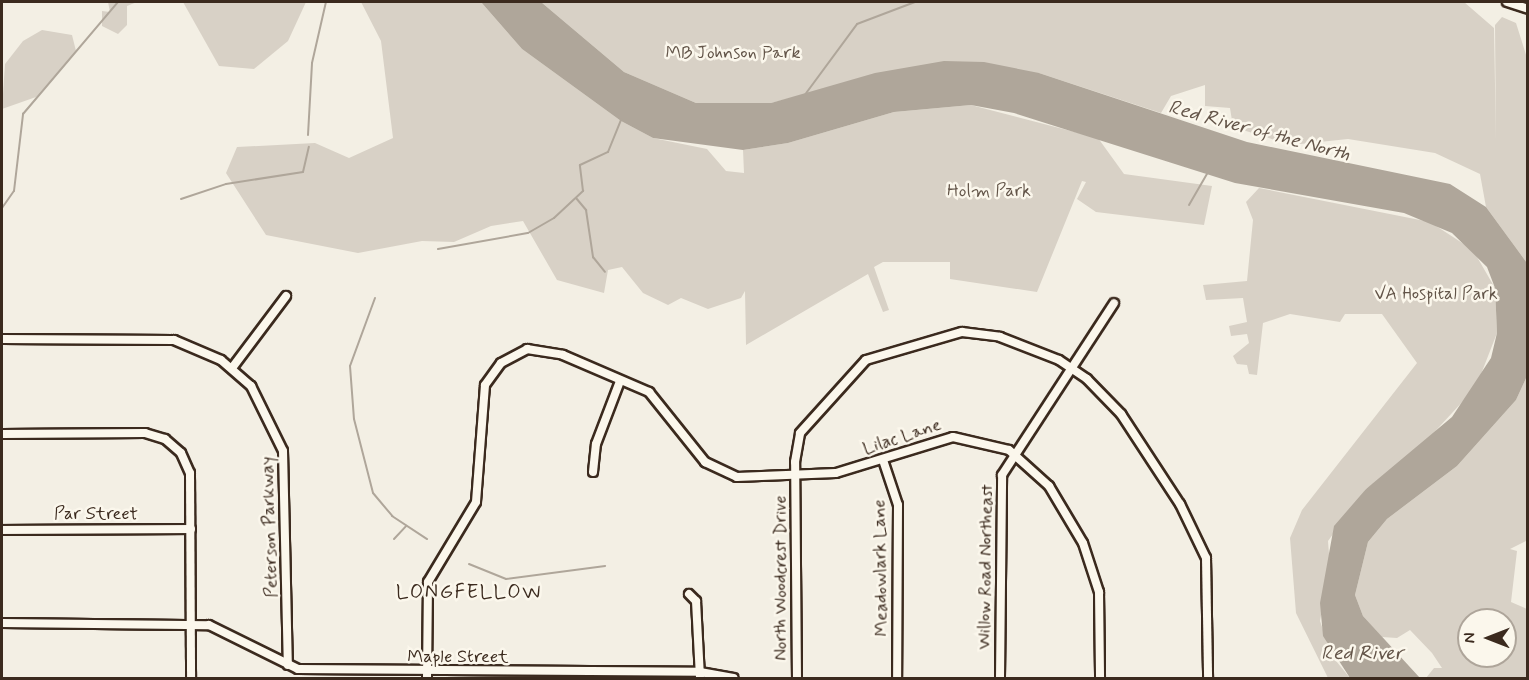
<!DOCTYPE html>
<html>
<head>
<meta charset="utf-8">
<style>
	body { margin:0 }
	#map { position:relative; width:1529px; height:680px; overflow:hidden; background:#f3efe4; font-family:Mynerve,sans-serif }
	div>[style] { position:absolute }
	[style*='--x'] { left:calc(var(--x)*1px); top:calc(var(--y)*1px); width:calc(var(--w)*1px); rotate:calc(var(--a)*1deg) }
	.green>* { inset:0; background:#d8d1c6 }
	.water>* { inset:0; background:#afa69a }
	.stream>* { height:2px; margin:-1px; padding:0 1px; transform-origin:1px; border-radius:1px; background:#afa69a }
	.roads { filter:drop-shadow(2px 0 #3b2a1e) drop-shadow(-2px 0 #3b2a1e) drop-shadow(0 2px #3b2a1e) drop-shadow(0 -2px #3b2a1e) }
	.minor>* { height:8px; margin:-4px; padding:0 4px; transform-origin:4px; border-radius:4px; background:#fbf7ec }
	span { translate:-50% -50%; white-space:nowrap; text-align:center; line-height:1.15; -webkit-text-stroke:5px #fbf7ec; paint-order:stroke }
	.park-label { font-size:18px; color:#625448 }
	.street-label { font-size:18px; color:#3b2a1e }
	.water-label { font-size:20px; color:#645549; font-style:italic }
	.neighbourhood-label { font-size:20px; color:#3b2a1e; letter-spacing:1.5px }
	.frame { position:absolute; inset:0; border:3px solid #3b2a1e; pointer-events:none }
	.north { position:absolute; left:1457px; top:608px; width:60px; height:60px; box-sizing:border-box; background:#fbf7ec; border:2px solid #aea59a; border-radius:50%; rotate:270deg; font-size:16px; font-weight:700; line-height:24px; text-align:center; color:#3b2a1e }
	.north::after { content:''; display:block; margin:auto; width:21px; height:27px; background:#3b2a1e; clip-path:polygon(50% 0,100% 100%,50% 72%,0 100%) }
</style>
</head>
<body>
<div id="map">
	<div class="green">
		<div style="clip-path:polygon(108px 2px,137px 2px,127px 6px,127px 25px,118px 34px,102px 26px,102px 11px,110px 12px)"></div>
		<div style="clip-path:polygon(183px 2px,306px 2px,288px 41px,254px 69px,219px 66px)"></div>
		<div style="clip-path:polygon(361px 2px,481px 2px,522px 49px,621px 121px,653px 138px,707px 149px,726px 171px,744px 173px,743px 150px,788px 143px,894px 112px,971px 105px,1098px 138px,1124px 174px,1212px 186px,1204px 225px,1096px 212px,1077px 199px,1086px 182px,1082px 181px,1037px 292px,950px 279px,950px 262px,883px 262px,874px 267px,889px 310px,883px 312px,868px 274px,746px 345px,745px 291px,741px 298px,708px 309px,681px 298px,668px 305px,643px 293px,622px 267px,608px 270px,604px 293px,557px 280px,523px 221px,491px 226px,454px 242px,422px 241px,358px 253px,266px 235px,226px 173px,237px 147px,315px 143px,349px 158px,393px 138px,381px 41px)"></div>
		<div style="clip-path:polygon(541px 2px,1464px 2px,1494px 28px,1496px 141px,1495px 25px,1502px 17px,1516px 23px,1527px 58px,1527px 263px,1486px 207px,1480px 174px,1435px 153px,1348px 139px,1291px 145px,1233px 127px,1230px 108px,1205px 106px,1205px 85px,1171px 96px,1161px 113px,1039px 73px,815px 92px,771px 103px,696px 103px,624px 72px)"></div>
		<div style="clip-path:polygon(42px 30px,72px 35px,76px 51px,36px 97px,2px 109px,5px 64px,23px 41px)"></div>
		<div style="clip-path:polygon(1259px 188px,1430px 222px,1473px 250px,1495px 288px,1497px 333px,1476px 387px,1416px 452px,1366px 489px,1328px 541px,1330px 567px,1320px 621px,1332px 656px,1350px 678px,1328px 678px,1296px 613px,1290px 538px,1302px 510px,1417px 363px,1382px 314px,1345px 314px,1340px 322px,1290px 314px,1263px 323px,1257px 375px,1249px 374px,1247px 365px,1237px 364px,1233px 356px,1249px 343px,1247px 334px,1231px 336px,1229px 326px,1247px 322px,1243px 298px,1206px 300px,1203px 285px,1247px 281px,1253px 220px,1246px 202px)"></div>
		<div style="clip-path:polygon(evenodd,1527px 376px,1527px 534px,1526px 541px,1510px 549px,1517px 551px,1511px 602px,1527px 609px,1527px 678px,1426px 678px,1434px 668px,1442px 668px,1432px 653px,1410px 630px,1397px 638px,1382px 637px,1363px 616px,1355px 595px,1368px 542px,1387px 519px,1457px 466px,1516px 400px,1527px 376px,1469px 620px,1505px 620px,1505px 656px,1469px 656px,1469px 620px)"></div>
	</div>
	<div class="water">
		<div style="clip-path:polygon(481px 2px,541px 2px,624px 72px,696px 103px,771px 103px,875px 73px,944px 61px,984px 62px,1039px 73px,1247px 142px,1450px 184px,1486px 207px,1527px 263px,1527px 376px,1516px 400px,1457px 466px,1387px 519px,1368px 542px,1355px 595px,1363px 616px,1420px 678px,1350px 678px,1323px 636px,1320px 603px,1334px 526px,1366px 489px,1452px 417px,1491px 358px,1497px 333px,1495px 288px,1487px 267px,1452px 233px,1404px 213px,1235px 183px,1014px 113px,971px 105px,894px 112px,788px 143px,743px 150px,653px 138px,621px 121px,522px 49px)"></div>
	</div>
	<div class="stream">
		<div style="--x:804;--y:96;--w:89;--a:-53.6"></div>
		<div style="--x:857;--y:24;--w:62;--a:-20.8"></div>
		<div style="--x:308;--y:135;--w:72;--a:-86.8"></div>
		<div style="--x:312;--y:63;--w:63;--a:-77.1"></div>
		<div style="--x:576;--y:198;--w:16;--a:50"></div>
		<div style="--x:586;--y:210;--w:48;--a:81.5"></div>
		<div style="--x:593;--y:257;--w:19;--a:51"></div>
		<div style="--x:181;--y:199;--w:47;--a:-18.4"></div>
		<div style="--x:226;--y:184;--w:78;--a:-8.9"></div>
		<div style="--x:303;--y:172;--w:26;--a:-77"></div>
		<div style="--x:1189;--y:205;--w:39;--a:-60"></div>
		<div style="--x:2;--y:208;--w:21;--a:-55"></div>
		<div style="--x:14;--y:191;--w:78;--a:-83.3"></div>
		<div style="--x:23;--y:114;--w:147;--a:-49.7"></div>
		<div style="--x:438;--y:249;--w:91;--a:-10.1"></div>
		<div style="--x:528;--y:233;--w:30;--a:-30"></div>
		<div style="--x:554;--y:218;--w:40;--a:-43"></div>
		<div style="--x:583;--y:191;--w:26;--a:-97"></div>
		<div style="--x:580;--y:165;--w:31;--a:-25"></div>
		<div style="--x:608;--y:152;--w:35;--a:-68"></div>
		<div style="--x:375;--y:298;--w:72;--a:110.2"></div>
		<div style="--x:350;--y:366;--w:53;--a:85.7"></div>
		<div style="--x:354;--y:419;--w:76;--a:75.6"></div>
		<div style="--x:373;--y:493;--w:30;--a:50"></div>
		<div style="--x:392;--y:516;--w:42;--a:33.3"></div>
		<div style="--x:394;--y:539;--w:18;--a:-47"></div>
		<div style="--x:469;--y:564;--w:40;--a:22"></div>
		<div style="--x:506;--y:579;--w:100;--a:-7.5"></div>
	</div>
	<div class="roads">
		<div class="minor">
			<div style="--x:1507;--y:2;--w:22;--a:18"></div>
			<div style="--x:2;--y:339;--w:172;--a:0.3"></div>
			<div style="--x:174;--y:340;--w:51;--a:23.1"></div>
			<div style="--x:221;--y:360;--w:40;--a:41"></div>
			<div style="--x:251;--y:386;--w:72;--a:63.8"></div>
			<div style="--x:283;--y:451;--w:214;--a:88.7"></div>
			<div style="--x:232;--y:368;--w:90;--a:-53.1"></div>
			<div style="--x:2;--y:434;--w:143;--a:-0.4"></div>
			<div style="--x:145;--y:433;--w:21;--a:17"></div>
			<div style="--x:165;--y:439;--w:21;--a:41"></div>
			<div style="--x:181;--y:453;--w:22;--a:66"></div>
			<div style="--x:190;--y:473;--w:205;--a:89.7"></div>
			<div style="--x:883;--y:460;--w:47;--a:71.6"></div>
			<div style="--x:898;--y:505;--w:173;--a:90.3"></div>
			<div style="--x:593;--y:472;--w:28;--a:-84"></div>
			<div style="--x:596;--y:444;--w:67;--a:-69.1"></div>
			<div style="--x:2;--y:530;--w:189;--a:-0.3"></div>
			<div style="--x:689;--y:594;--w:10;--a:45"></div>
			<div style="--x:696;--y:601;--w:77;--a:87"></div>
			<div style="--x:2;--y:623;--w:207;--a:0.6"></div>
			<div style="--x:209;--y:625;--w:99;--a:26.3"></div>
			<div style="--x:298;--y:669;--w:402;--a:0.4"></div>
			<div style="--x:700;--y:672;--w:34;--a:10"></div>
			<div style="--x:427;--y:678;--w:96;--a:-89.4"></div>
			<div style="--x:428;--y:582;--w:93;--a:-59"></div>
			<div style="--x:476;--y:502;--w:117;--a:-85.6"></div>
			<div style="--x:485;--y:385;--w:27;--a:-54"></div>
			<div style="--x:501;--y:363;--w:30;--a:-28"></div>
			<div style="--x:527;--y:349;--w:36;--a:9"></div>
			<div style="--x:563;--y:355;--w:94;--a:23.3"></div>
			<div style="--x:649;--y:392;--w:90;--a:51.3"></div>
			<div style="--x:705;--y:462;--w:35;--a:25"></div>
			<div style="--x:737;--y:477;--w:99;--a:-2.3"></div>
			<div style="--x:836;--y:473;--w:122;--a:-17.1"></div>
			<div style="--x:953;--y:437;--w:57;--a:13.1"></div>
			<div style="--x:1009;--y:450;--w:54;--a:42"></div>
			<div style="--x:1049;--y:486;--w:66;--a:59.2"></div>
			<div style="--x:1083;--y:543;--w:52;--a:71.9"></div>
			<div style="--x:1099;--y:592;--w:86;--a:89.3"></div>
			<div style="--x:797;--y:678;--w:216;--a:-90.5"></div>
			<div style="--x:795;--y:462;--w:29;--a:-80"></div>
			<div style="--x:800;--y:433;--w:98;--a:-47.9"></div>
			<div style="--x:866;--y:360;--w:100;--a:-16.3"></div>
			<div style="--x:962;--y:332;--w:38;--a:7"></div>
			<div style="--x:1000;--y:337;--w:63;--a:21.3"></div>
			<div style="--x:1059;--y:360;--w:34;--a:34"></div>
			<div style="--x:1087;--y:379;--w:49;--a:45.8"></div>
			<div style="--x:1121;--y:414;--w:108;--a:56.8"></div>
			<div style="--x:1180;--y:504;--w:60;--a:64.3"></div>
			<div style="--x:1206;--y:558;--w:120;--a:89"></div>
			<div style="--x:1000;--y:678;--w:203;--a:-89.4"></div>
			<div style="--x:1002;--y:475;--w:205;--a:-56.9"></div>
		</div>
	</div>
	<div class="park-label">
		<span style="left:733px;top:53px">MB Johnson Park</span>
		<span style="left:989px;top:191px">Holm Park</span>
		<span style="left:1436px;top:294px">VA Hospital Park</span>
	</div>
	<div class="street-label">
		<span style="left:902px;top:437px;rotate:-18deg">Lilac Lane</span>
		<span style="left:96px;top:514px">Par Street</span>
		<span style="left:270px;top:527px;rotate:-92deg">Peterson Parkway</span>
		<span style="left:986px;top:567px;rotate:-89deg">Willow Road Northeast</span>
		<span style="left:881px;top:568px;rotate:-91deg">Meadowlark Lane</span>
		<span style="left:781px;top:578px;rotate:-90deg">North Woodcrest Drive</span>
		<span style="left:458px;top:657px">Maple Street</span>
	</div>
	<div class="water-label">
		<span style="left:1259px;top:131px;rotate:15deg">Red River of the North</span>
		<span style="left:1362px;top:653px">Red River</span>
	</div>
	<div class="neighbourhood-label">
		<span style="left:469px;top:592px">LONGFELLOW</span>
	</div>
	<div class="frame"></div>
	<div class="north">N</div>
</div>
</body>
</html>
